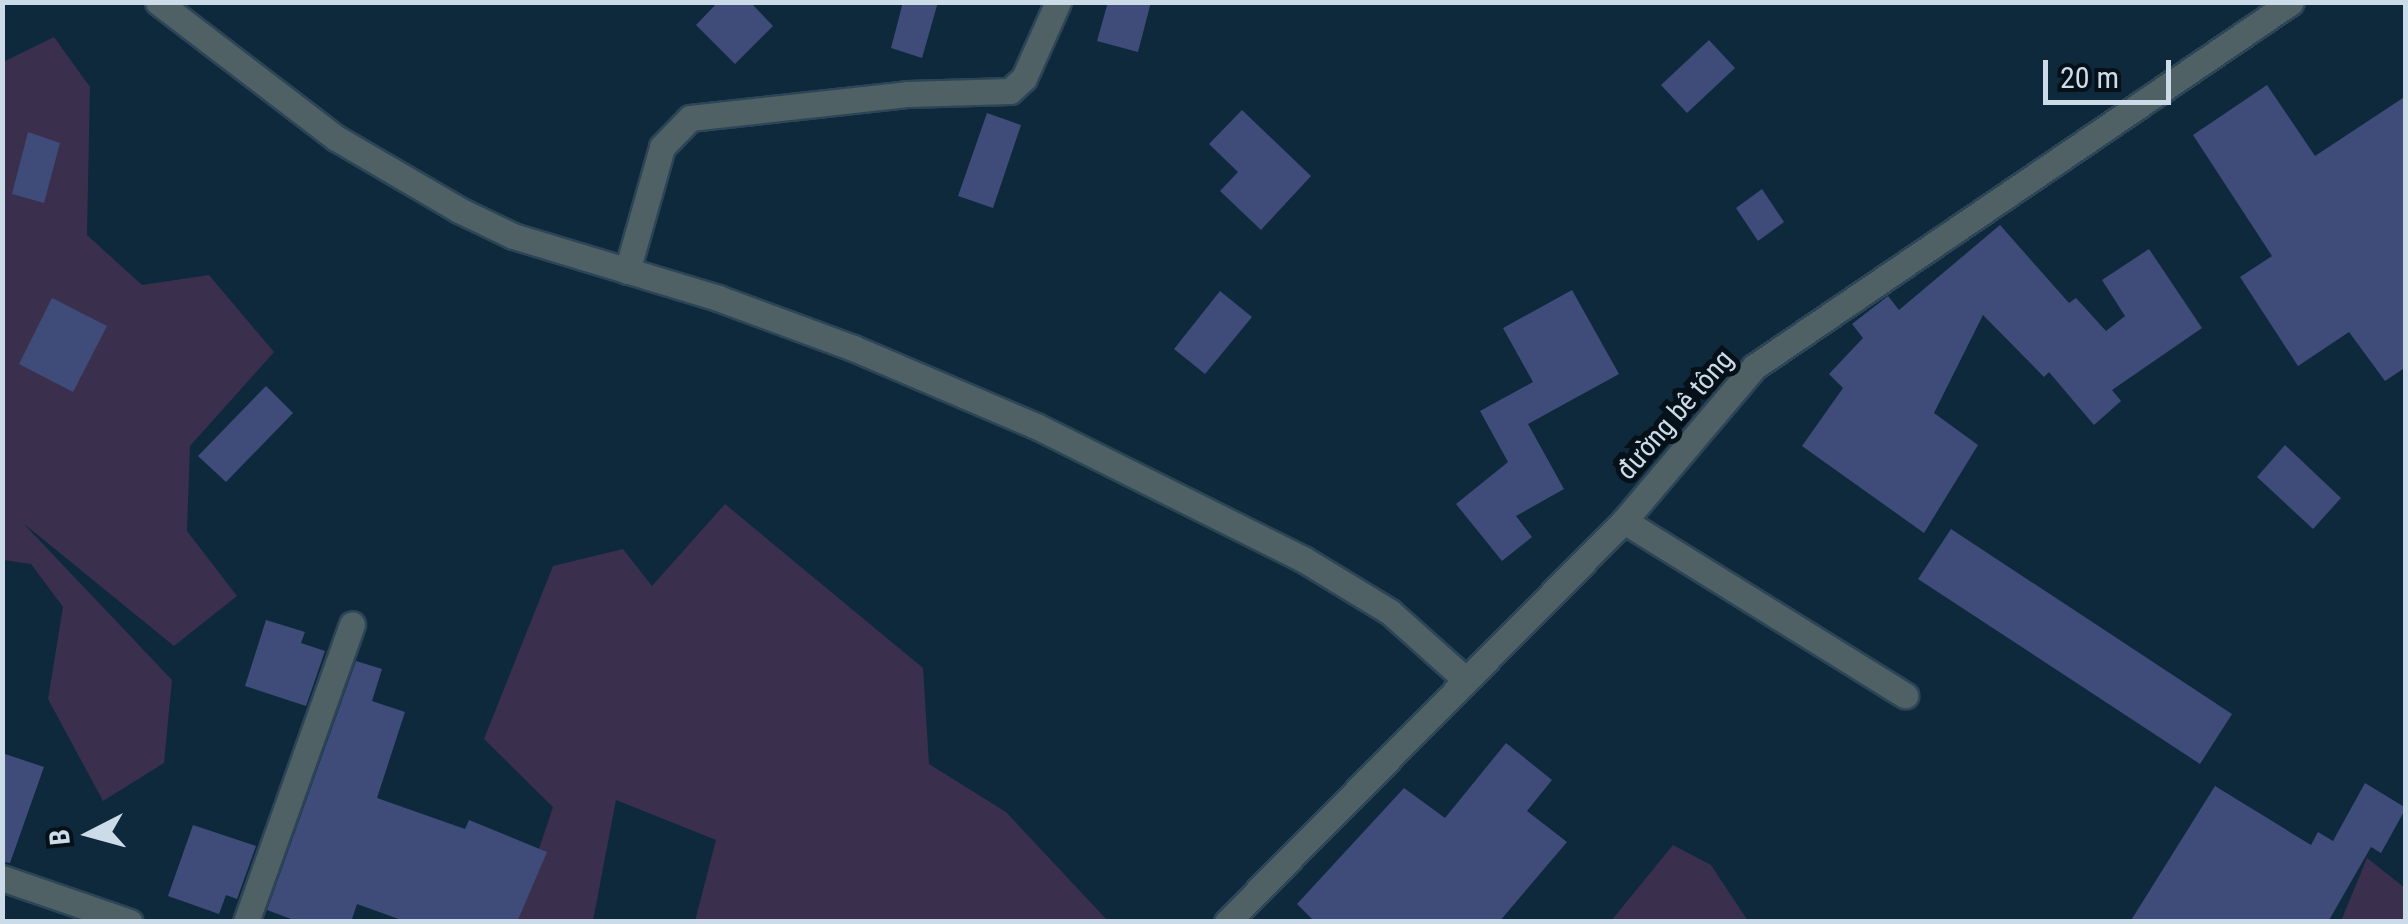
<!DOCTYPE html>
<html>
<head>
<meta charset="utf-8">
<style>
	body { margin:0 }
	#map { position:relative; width:2408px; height:924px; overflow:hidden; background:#0d293b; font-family:"Roboto Condensed",sans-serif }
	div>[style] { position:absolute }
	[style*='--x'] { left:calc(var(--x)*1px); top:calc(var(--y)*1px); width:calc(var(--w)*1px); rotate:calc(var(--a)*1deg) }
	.green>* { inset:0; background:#3a2f4d }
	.building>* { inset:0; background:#3f4c79 }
	.roads { filter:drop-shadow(2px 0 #2c4557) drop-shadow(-2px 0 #2c4557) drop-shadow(0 2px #2c4557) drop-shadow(0 -2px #2c4557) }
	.minor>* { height:25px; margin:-12.5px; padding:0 12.5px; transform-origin:12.5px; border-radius:12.5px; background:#506165 }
	.tertiary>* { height:25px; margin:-12.5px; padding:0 12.5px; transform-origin:12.5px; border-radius:12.5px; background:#506165 }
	span { translate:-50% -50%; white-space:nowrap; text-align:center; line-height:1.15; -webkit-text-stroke:10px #061018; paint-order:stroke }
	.street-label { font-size:28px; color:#ccdbe8 }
	.frame { position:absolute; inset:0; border:5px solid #ccdbe8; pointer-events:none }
	.north { position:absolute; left:40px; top:784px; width:100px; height:100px; -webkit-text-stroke:8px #061018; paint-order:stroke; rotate:264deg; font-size:28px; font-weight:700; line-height:40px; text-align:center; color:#ccdbe8 }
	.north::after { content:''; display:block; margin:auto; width:35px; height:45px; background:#ccdbe8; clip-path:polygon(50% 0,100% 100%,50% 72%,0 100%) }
	.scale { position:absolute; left:2043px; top:60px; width:128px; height:45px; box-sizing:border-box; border:5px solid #ccdbe8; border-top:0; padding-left:12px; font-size:30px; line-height:35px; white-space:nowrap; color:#ccdbe8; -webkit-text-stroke:8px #061018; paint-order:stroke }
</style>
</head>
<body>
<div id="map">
	<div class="green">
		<div style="clip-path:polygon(54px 37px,90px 87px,87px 235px,142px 285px,209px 275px,274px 352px,190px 446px,187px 531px,237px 596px,174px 646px,23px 523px,172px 680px,164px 763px,103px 801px,48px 699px,63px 607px,31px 564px,3px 560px,3px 62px)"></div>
		<div style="clip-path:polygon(725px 504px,923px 668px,929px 764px,1006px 812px,1108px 921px,695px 921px,716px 840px,616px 800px,593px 921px,515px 921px,553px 807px,484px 739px,553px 566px,623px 549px,652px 586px)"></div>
		<div style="clip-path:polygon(1673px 845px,1711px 865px,1748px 921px,1611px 921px)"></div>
		<div style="clip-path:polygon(2367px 858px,2405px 888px,2405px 921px,2341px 921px)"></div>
	</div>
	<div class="building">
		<div style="clip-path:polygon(718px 2px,750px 2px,773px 26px,735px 64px,696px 25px)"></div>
		<div style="clip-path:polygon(903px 2px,938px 2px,922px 58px,891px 48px)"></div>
		<div style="clip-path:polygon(1108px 2px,1151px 2px,1138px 52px,1097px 41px)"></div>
		<div style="clip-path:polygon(1709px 40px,1735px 68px,1687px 113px,1661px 85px)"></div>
		<div style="clip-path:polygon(2267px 85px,2315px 156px,2406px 96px,2406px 367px,2385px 381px,2349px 332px,2298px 366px,2240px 277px,2272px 256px,2193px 135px)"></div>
		<div style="clip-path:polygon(1242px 110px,1311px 176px,1261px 230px,1220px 191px,1238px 172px,1209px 144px)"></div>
		<div style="clip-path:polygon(987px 113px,1021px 125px,993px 208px,958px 196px)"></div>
		<div style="clip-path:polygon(28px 132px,60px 143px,44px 203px,12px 194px)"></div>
		<div style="clip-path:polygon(1762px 189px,1784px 222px,1758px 241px,1736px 208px)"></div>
		<div style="clip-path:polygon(2000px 225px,2069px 303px,2076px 298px,2106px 331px,2125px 316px,2102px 280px,2149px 249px,2202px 328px,2112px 390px,2121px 401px,2094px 425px,2049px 372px,2044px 377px,1983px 315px,1934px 413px,1978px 445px,1924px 533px,1802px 446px,1843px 388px,1829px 374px,1863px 338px,1852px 324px,1888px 296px,1899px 310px)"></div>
		<div style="clip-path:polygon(1572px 290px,1619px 374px,1528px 424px,1564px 489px,1516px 516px,1532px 537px,1502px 561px,1456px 504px,1508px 462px,1480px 411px,1533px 382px,1503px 328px)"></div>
		<div style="clip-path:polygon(1220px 291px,1252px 317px,1205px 374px,1174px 349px)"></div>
		<div style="clip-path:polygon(52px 298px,107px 326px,73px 392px,19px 364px)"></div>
		<div style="clip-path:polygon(266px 386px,293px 413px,226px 482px,198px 456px)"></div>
		<div style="clip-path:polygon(2285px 445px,2341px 498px,2313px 529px,2257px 477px)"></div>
		<div style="clip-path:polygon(1951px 529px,2232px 714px,2200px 764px,1918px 579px)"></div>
		<div style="clip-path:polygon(266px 620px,305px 632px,301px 643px,325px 651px,306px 706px,245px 686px)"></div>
		<div style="clip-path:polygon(356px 661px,382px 669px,372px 701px,405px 712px,377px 798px,465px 829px,469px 820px,547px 852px,517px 922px,407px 922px,357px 904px,351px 922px,299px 922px,267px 910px)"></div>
		<div style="clip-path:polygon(1506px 743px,1552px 780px,1527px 811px,1567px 842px,1499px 922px,1315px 922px,1297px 904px,1404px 788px,1445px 818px)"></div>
		<div style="clip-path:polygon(2px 753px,44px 767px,10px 863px,2px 862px)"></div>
		<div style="clip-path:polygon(2365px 783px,2406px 808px,2381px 853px,2371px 847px,2328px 922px,2130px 922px,2215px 786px,2311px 845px,2318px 832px,2333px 841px)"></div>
		<div style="clip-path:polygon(193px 825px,256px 846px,237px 899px,226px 895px,219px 914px,168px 896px)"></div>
	</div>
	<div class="roads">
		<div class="minor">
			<div style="--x:158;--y:2;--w:224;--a:37.4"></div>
			<div style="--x:336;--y:138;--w:143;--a:30.3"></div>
			<div style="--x:459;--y:210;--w:60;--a:25.7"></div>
			<div style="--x:513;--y:236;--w:214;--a:16.8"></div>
			<div style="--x:718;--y:298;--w:144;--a:20.3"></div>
			<div style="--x:853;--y:348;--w:199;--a:23.1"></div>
			<div style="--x:1036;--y:426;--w:298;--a:26.5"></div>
			<div style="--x:1303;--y:559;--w:102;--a:31.3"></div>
			<div style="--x:1390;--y:612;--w:102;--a:41.8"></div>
			<div style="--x:627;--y:271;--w:129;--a:-74.2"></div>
			<div style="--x:662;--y:147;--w:40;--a:-46"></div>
			<div style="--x:690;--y:118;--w:218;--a:-6.3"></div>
			<div style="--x:907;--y:94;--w:103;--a:-1.7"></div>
			<div style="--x:1010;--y:91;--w:19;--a:-43"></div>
			<div style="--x:1024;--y:78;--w:83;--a:-65.9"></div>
			<div style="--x:1624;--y:521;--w:331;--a:31.8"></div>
			<div style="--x:246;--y:922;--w:316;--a:-70.4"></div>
			<div style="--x:1227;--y:922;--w:564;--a:-45.29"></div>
			<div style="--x:1624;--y:521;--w:202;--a:-49.8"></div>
			<div style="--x:1754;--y:367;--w:649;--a:-34.2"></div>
		</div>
		<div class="tertiary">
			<div style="--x:2;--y:878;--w:135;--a:19"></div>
		</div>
	</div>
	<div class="street-label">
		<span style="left:1675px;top:415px;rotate:-49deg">đường bê tông</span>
	</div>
	<div class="frame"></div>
	<div class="north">B</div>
	<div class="scale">20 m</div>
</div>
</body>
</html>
